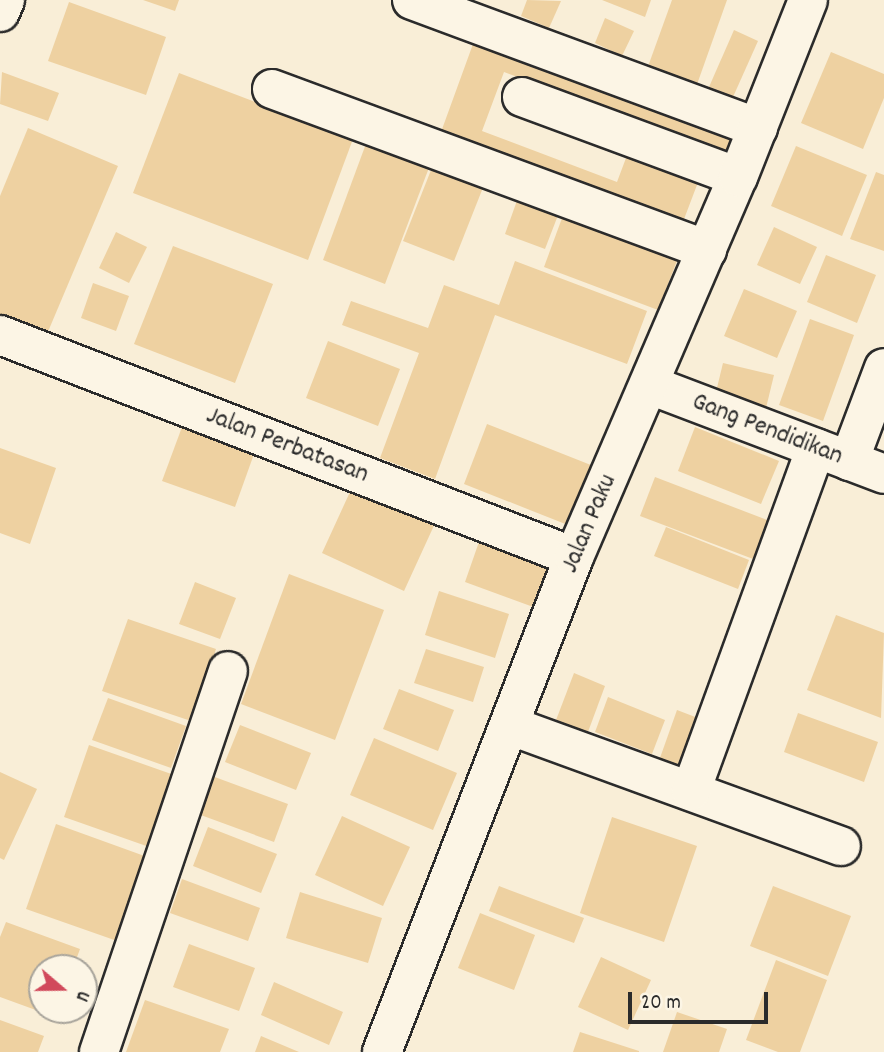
<!DOCTYPE html>
<html>
<head>
<meta charset="utf-8">
<style>
	body { margin:0 }
	#map { position:relative; width:884px; height:1052px; overflow:hidden; background:#f9eed7; font-family:Dekko,sans-serif }
	div>[style] { position:absolute }
	[style*='--x'] { left:calc(var(--x)*1px); top:calc(var(--y)*1px); width:calc(var(--w)*1px); rotate:calc(var(--a)*1deg) }
	.building>* { inset:0; background:#eed1a1 }
	.roads { filter:drop-shadow(2px 0 #2b2b2b) drop-shadow(-2px 0 #2b2b2b) drop-shadow(0 2px #2b2b2b) drop-shadow(0 -2px #2b2b2b) }
	.minor>* { height:38px; margin:-19px; padding:0 19px; transform-origin:19px; border-radius:19px; background:#fcf5e5 }
	span { translate:-50% -50%; white-space:nowrap; text-align:center; line-height:1.15; -webkit-text-stroke:6px #fcf5e5; paint-order:stroke }
	.street-label { font-size:26px; color:#2b2b2b }
	.north { position:absolute; left:28px; top:954px; width:70px; height:70px; box-sizing:border-box; background:#fcf5e5; border:2px solid #a8a49b; border-radius:50%; rotate:110deg; font-size:19px; font-weight:700; line-height:28px; text-align:center; color:#2b2b2b }
	.north::after { content:''; display:block; margin:auto; width:24px; height:32px; background:#d1495b; clip-path:polygon(50% 0,100% 100%,50% 72%,0 100%) }
	.scale { position:absolute; left:628px; top:992px; width:140px; height:32px; box-sizing:border-box; border:4px solid #2b2b2b; border-top:0; padding-left:9px; font-size:21px; line-height:24px; white-space:nowrap; color:#2b2b2b; -webkit-text-stroke:5px #fcf5e5; paint-order:stroke }
</style>
</head>
<body>
<div id="map">
	<div class="building">
		<div style="clip-path:polygon(143px 0,179px 0,175px 11px)"></div>
		<div style="clip-path:polygon(527px 0,561px 1px,549px 28px,521px 16px)"></div>
		<div style="clip-path:polygon(602px 0,651px 0,645px 17px)"></div>
		<div style="clip-path:polygon(672px 0,727px 0,695px 90px,646px 72px)"></div>
		<div style="clip-path:polygon(69px 2px,166px 37px,146px 95px,48px 61px)"></div>
		<div style="clip-path:polygon(605px 18px,634px 31px,622px 56px,595px 43px)"></div>
		<div style="clip-path:polygon(734px 30px,758px 41px,733px 97px,709px 87px)"></div>
		<div style="clip-path:polygon(477px 33px,735px 128px,725px 154px,504px 72px,482px 131px,617px 182px,629px 150px,700px 177px,678px 235px,437px 143px)"></div>
		<div style="clip-path:polygon(831px 52px,884px 74px,884px 98px,863px 149px,801px 123px)"></div>
		<div style="clip-path:polygon(2px 72px,59px 93px,48px 121px,0 104px)"></div>
		<div style="clip-path:polygon(179px 73px,353px 139px,308px 260px,133px 193px)"></div>
		<div style="clip-path:polygon(28px 128px,118px 166px,47px 334px,0 314px,0 196px)"></div>
		<div style="clip-path:polygon(367px 141px,430px 165px,385px 284px,323px 260px)"></div>
		<div style="clip-path:polygon(796px 146px,867px 175px,842px 236px,771px 206px)"></div>
		<div style="clip-path:polygon(433px 165px,484px 185px,454px 261px,403px 241px)"></div>
		<div style="clip-path:polygon(876px 172px,884px 175px,884px 251px,850px 239px)"></div>
		<div style="clip-path:polygon(519px 195px,560px 210px,545px 249px,505px 234px)"></div>
		<div style="clip-path:polygon(565px 210px,680px 253px,658px 310px,544px 267px)"></div>
		<div style="clip-path:polygon(774px 227px,817px 247px,800px 284px,757px 265px)"></div>
		<div style="clip-path:polygon(116px 232px,147px 247px,129px 283px,99px 268px)"></div>
		<div style="clip-path:polygon(173px 246px,273px 284px,235px 383px,134px 344px)"></div>
		<div style="clip-path:polygon(826px 255px,876px 275px,857px 323px,807px 302px)"></div>
		<div style="clip-path:polygon(515px 261px,647px 311px,627px 364px,495px 315px,435px 479px,380px 458px,419px 353px,342px 325px,351px 301px,428px 328px,444px 285px,499px 305px)"></div>
		<div style="clip-path:polygon(93px 283px,129px 296px,116px 331px,81px 318px)"></div>
		<div style="clip-path:polygon(744px 289px,797px 311px,777px 358px,724px 336px)"></div>
		<div style="clip-path:polygon(810px 319px,854px 335px,823px 421px,779px 405px)"></div>
		<div style="clip-path:polygon(328px 341px,400px 369px,378px 426px,306px 398px)"></div>
		<div style="clip-path:polygon(723px 363px,774px 375px,766px 408px,715px 396px)"></div>
		<div style="clip-path:polygon(487px 424px,601px 469px,578px 529px,464px 484px)"></div>
		<div style="clip-path:polygon(182px 427px,254px 454px,235px 507px,162px 481px)"></div>
		<div style="clip-path:polygon(695px 427px,779px 461px,761px 504px,678px 471px)"></div>
		<div style="clip-path:polygon(0 448px,56px 468px,30px 544px,0 533px)"></div>
		<div style="clip-path:polygon(655px 477px,775px 523px,761px 562px,640px 516px)"></div>
		<div style="clip-path:polygon(355px 481px,437px 519px,404px 591px,322px 553px)"></div>
		<div style="clip-path:polygon(666px 527px,749px 560px,738px 589px,654px 556px)"></div>
		<div style="clip-path:polygon(480px 539px,552px 564px,536px 608px,465px 582px)"></div>
		<div style="clip-path:polygon(289px 574px,384px 610px,335px 740px,241px 704px)"></div>
		<div style="clip-path:polygon(195px 582px,236px 598px,220px 639px,179px 624px)"></div>
		<div style="clip-path:polygon(439px 591px,509px 614px,495px 658px,425px 635px)"></div>
		<div style="clip-path:polygon(836px 615px,884px 633px,881px 718px,807px 690px)"></div>
		<div style="clip-path:polygon(128px 619px,216px 649px,191px 721px,102px 691px)"></div>
		<div style="clip-path:polygon(426px 649px,484px 667px,473px 702px,414px 683px)"></div>
		<div style="clip-path:polygon(574px 673px,605px 686px,585px 740px,553px 728px)"></div>
		<div style="clip-path:polygon(399px 689px,454px 710px,438px 751px,383px 729px)"></div>
		<div style="clip-path:polygon(608px 697px,665px 720px,652px 754px,595px 732px)"></div>
		<div style="clip-path:polygon(108px 698px,186px 726px,171px 768px,92px 740px)"></div>
		<div style="clip-path:polygon(677px 710px,711px 723px,689px 784px,655px 772px)"></div>
		<div style="clip-path:polygon(798px 713px,878px 742px,864px 782px,784px 752px)"></div>
		<div style="clip-path:polygon(240px 725px,311px 753px,296px 790px,225px 762px)"></div>
		<div style="clip-path:polygon(374px 738px,457px 773px,433px 830px,350px 795px)"></div>
		<div style="clip-path:polygon(89px 745px,177px 776px,152px 848px,64px 817px)"></div>
		<div style="clip-path:polygon(0 772px,37px 789px,4px 860px,0 858px)"></div>
		<div style="clip-path:polygon(212px 776px,288px 804px,274px 842px,198px 814px)"></div>
		<div style="clip-path:polygon(342px 816px,410px 847px,383px 906px,315px 875px)"></div>
		<div style="clip-path:polygon(612px 817px,697px 846px,664px 942px,580px 913px)"></div>
		<div style="clip-path:polygon(56px 824px,150px 858px,120px 942px,26px 909px)"></div>
		<div style="clip-path:polygon(208px 827px,277px 854px,261px 893px,193px 866px)"></div>
		<div style="clip-path:polygon(182px 879px,260px 908px,248px 941px,170px 913px)"></div>
		<div style="clip-path:polygon(499px 886px,584px 918px,574px 943px,489px 911px)"></div>
		<div style="clip-path:polygon(773px 886px,851px 916px,828px 976px,750px 946px)"></div>
		<div style="clip-path:polygon(300px 892px,382px 918px,368px 963px,286px 938px)"></div>
		<div style="clip-path:polygon(480px 913px,535px 935px,514px 990px,458px 968px)"></div>
		<div style="clip-path:polygon(6px 922px,80px 949px,73px 968px,42px 968px,42px 1010px,58px 1010px,55px 1017px,0 997px,0 937px)"></div>
		<div style="clip-path:polygon(189px 944px,255px 968px,239px 1011px,173px 987px)"></div>
		<div style="clip-path:polygon(601px 957px,651px 980px,628px 1030px,578px 1007px)"></div>
		<div style="clip-path:polygon(776px 960px,827px 980px,800px 1052px,778px 1052px,746px 1040px)"></div>
		<div style="clip-path:polygon(274px 982px,343px 1012px,329px 1045px,261px 1015px)"></div>
		<div style="clip-path:polygon(145px 1000px,229px 1029px,220px 1052px,126px 1052px)"></div>
		<div style="clip-path:polygon(677px 1012px,727px 1029px,719px 1052px,663px 1052px)"></div>
		<div style="clip-path:polygon(0 1020px,44px 1036px,38px 1052px,0 1052px)"></div>
		<div style="clip-path:polygon(580px 1032px,639px 1051px,639px 1052px,573px 1052px)"></div>
		<div style="clip-path:polygon(261px 1036px,299px 1052px,255px 1052px)"></div>
	</div>
	<div class="roads">
		<div class="minor">
			<div style="--x:412;--y:0;--w:369;--a:20.3"></div>
			<div style="--x:0;--y:12;--w:13;--a:-67"></div>
			<div style="--x:272;--y:89;--w:464;--a:20.3"></div>
			<div style="--x:522;--y:97;--w:230;--a:20.3"></div>
			<div style="--x:0;--y:335;--w:615;--a:21.14"></div>
			<div style="--x:650;--y:385;--w:250;--a:20.8"></div>
			<div style="--x:849;--y:461;--w:99;--a:-69.4"></div>
			<div style="--x:511;--y:726;--w:351;--a:20"></div>
			<div style="--x:691;--y:791;--w:365;--a:-70"></div>
			<div style="--x:99;--y:1052;--w:402;--a:-71.3"></div>
			<div style="--x:382;--y:1052;--w:531;--a:-68.8"></div>
			<div style="--x:574;--y:557;--w:414;--a:-66.7"></div>
			<div style="--x:738;--y:177;--w:190;--a:-68.4"></div>
		</div>
	</div>
	<div class="street-label">
		<span style="left:767px;top:430px;rotate:21deg">Gang Pendidikan</span>
		<span style="left:287px;top:446px;rotate:21deg">Jalan Perbatasan</span>
		<span style="left:590px;top:524px;rotate:-67deg">Jalan Paku</span>
	</div>
	<div class="north">U</div>
	<div class="scale">20 m</div>
</div>
</body>
</html>
